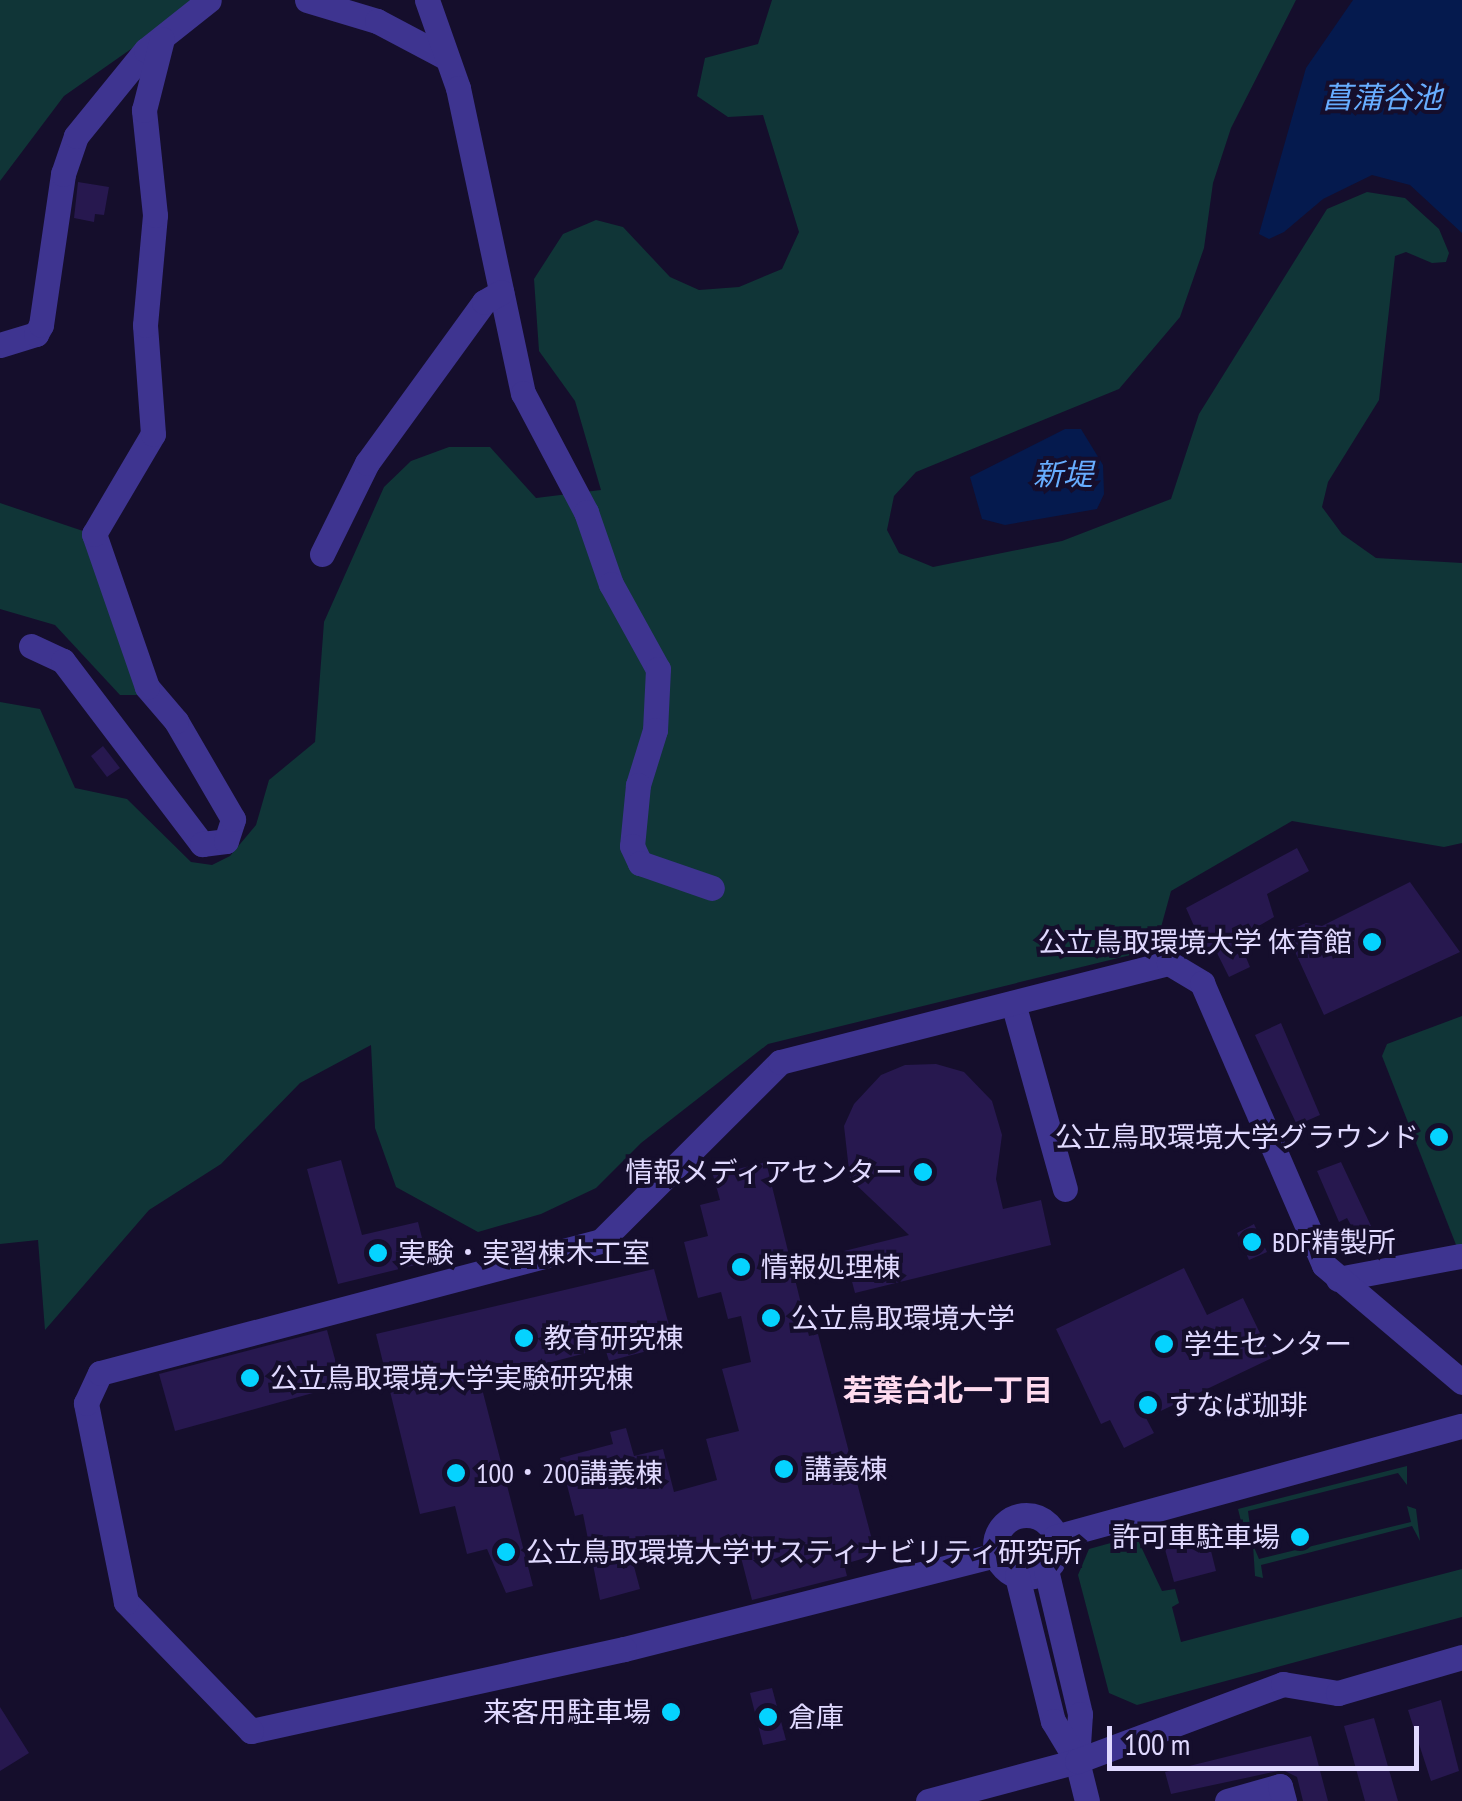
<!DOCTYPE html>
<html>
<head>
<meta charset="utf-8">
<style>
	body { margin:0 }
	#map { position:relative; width:1462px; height:1801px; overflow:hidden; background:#150e2c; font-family:"PT Sans Narrow","Noto Sans JP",sans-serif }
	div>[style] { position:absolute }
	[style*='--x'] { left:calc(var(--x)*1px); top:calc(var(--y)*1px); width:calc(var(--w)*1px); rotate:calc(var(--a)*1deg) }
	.green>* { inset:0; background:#103537 }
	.water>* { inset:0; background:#051a4e }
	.building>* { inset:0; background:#27184f }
	.minor>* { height:25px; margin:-12.5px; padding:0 12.5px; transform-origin:12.5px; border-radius:12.5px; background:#3e3490 }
	.minor>.ring { margin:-12.5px; padding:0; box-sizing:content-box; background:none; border:25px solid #3e3490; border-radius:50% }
	.dots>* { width:28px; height:28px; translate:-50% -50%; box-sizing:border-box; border:5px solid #150e2c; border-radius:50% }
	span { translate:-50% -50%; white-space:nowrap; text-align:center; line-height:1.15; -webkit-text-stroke:8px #150e2c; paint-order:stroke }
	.poi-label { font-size:28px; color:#e0d9ff }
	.right { translate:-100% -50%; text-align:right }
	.left { translate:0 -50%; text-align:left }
	.water-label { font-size:30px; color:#67adff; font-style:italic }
	.neighbourhood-label { font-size:30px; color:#ffdbef; font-weight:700 }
	.scale { position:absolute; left:1107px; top:1726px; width:312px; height:45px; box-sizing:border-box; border:5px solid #e0d9ff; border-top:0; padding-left:12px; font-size:30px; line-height:35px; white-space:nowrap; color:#e0d9ff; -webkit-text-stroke:8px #150e2c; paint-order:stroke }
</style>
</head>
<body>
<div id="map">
	<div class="green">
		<div style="clip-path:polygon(0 0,201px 0,64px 96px,0 181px)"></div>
		<div style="clip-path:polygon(772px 0,1296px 0,1231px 128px,1213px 183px,1204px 248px,1180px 317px,1119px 389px,916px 472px,894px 496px,887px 530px,899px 553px,933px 567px,1062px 541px,1171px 499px,1199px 414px,1327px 209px,1367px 192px,1405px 198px,1439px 229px,1449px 253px,1446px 262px,1432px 263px,1406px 252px,1395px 256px,1379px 400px,1328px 482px,1322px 507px,1342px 534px,1376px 558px,1462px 563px,1462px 843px,1444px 847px,1292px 821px,1171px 891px,1155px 949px,768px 1044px,641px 1143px,596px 1188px,541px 1214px,478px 1232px,396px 1187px,375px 1128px,371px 1045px,300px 1083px,221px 1164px,149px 1210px,45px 1330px,38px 1240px,0 1244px,0 702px,40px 709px,75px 788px,127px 799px,191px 862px,212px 865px,230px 856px,256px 825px,269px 780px,315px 742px,324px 622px,384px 487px,411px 461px,449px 447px,490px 447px,536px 498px,601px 490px,575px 401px,539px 351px,534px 279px,563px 234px,596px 220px,623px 227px,670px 277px,699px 290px,739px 287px,782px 269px,799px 232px,763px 115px,728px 117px,697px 96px,705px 58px,758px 44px)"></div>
		<div style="clip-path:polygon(0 503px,83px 531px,143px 695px,120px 695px,55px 625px,0 609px)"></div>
		<div style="clip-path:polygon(1462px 1016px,1462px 1260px,1382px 1056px,1387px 1044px)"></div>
		<div style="clip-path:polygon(1407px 1466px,1407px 1485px,1398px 1473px,1248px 1511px,1250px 1526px,1241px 1521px,1238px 1509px)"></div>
		<div style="clip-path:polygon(1407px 1506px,1416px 1509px,1420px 1541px,1412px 1526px,1261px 1565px,1263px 1578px,1255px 1576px,1253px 1545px,1259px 1559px,1411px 1522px)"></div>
		<div style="clip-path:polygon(1136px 1536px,1162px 1591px,1175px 1589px,1179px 1603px,1172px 1607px,1181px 1642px,1462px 1569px,1462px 1617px,1137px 1705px,1109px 1693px,1078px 1575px,1089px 1549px)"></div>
	</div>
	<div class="water">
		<div style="clip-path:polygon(1353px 0,1462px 0,1462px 233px,1410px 185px,1372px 175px,1323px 199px,1284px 232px,1269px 239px,1259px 234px,1306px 68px)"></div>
		<div style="clip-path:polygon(1065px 429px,1081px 429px,1103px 465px,1104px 494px,1097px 509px,1005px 525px,982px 519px,970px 477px)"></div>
	</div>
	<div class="building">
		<div style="clip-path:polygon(78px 182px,109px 187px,104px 215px,95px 214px,94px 222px,74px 218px)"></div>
		<div style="clip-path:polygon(103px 746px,120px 768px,107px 777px,91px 756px)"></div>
		<div style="clip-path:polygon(1297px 848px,1309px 871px,1267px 894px,1274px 917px,1238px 938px,1250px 967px,1229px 977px,1215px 949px,1206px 953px,1186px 908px)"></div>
		<div style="clip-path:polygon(1410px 882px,1460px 952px,1324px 1015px,1286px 932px,1306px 923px,1322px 926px)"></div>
		<div style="clip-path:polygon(1281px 1023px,1320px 1115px,1297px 1125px,1255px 1035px)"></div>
		<div style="clip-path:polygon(936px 1064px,964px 1072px,992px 1101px,1002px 1135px,996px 1179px,1003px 1209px,1041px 1200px,1051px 1245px,855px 1293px,844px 1251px,909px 1235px,850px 1179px,844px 1126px,854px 1104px,881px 1075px,905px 1065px)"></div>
		<div style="clip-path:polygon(341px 1160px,362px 1235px,418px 1222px,428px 1262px,338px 1284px,307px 1169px)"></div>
		<div style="clip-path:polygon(766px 1162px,809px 1336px,818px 1334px,876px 1555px,844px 1564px,847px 1576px,752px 1600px,737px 1542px,681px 1557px,679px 1546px,632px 1559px,640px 1589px,600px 1600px,583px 1514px,575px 1516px,560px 1458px,613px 1444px,610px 1432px,626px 1428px,634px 1456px,663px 1449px,674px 1492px,717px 1480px,706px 1439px,739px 1431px,722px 1369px,751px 1362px,741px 1316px,728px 1319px,721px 1292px,698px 1298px,684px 1242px,708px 1236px,700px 1205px,720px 1200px,713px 1175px)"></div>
		<div style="clip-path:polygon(1341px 1162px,1372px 1228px,1357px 1236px,1347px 1218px,1339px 1222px,1317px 1171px)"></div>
		<div style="clip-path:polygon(1254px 1224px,1267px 1252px,1249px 1260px,1237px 1233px)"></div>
		<div style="clip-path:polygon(1184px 1268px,1207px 1315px,1243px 1298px,1272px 1358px,1146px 1418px,1154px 1433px,1124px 1448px,1110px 1420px,1101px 1424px,1056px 1329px)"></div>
		<div style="clip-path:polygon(654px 1269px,674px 1344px,609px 1361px,605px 1348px,480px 1381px,533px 1586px,506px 1593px,487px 1549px,467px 1554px,455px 1506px,420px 1514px,376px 1334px)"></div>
		<div style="clip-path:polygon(327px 1330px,342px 1385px,175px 1431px,159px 1374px)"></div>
		<div style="clip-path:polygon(1206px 1531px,1216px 1571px,1174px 1582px,1163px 1542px)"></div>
		<div style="clip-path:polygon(772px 1688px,786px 1740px,763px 1745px,750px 1693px)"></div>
		<div style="clip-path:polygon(1441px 1700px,1459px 1771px,1431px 1781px,1408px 1710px)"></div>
		<div style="clip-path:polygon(0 1707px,29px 1753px,0 1771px)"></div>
		<div style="clip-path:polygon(1374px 1718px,1398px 1801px,1365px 1801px,1344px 1726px)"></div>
		<div style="clip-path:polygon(1311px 1736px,1328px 1801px,1303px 1801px,1297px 1777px,1283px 1770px,1171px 1794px,1165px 1772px)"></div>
	</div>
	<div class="minor">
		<div style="--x:307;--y:0;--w:73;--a:16.7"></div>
		<div style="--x:377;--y:21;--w:77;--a:27.9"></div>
		<div style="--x:427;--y:0;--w:93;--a:70.6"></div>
		<div style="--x:458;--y:88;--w:312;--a:78"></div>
		<div style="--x:523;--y:393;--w:135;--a:62.1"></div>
		<div style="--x:586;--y:512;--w:76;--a:70.9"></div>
		<div style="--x:611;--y:584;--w:97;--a:61.1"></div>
		<div style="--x:658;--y:669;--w:61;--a:92.8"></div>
		<div style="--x:655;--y:730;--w:58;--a:107.2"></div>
		<div style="--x:638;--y:785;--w:61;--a:95.6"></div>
		<div style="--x:632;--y:846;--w:19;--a:65"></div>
		<div style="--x:640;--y:863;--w:76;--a:19.1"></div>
		<div style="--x:0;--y:345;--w:38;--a:-17"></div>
		<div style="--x:36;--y:334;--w:10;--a:-61"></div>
		<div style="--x:41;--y:325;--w:153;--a:-81.7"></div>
		<div style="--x:63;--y:174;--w:40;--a:-71.1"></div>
		<div style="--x:76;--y:136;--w:111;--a:-50.9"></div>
		<div style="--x:146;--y:50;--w:80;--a:-38.4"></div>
		<div style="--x:322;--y:554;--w:102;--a:-63.7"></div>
		<div style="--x:367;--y:463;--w:199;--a:-54"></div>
		<div style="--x:484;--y:302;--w:20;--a:-30"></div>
		<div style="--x:31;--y:646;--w:35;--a:25"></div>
		<div style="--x:63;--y:661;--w:230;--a:52.8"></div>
		<div style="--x:202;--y:844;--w:24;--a:-7"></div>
		<div style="--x:226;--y:841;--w:23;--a:-72"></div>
		<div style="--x:233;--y:819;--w:113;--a:-120.2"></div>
		<div style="--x:176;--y:721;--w:45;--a:-130.5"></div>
		<div style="--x:147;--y:687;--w:162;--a:-109.1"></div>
		<div style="--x:94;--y:534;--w:116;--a:-59.5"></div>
		<div style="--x:153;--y:434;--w:109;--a:-94.2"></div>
		<div style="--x:145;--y:325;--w:110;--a:-84.8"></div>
		<div style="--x:155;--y:215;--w:106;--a:-96"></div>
		<div style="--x:144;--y:110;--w:73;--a:-75.8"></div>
		<div style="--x:1013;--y:1003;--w:193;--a:74.4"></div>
		<div style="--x:1338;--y:1279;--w:124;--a:-10.7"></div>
		<div class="ring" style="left:995px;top:1515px;width:37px;height:37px"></div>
		<div style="--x:1055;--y:1537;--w:422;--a:-15.3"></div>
		<div style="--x:996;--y:1555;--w:384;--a:165.8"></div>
		<div style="--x:624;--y:1649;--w:382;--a:167.6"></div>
		<div style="--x:251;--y:1731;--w:180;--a:-134.1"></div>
		<div style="--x:126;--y:1602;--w:203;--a:-101.4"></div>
		<div style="--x:86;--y:1403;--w:33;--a:-65"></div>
		<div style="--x:100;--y:1373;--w:518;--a:-14.76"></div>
		<div style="--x:601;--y:1241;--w:253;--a:-45"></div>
		<div style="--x:780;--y:1062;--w:401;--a:-14.3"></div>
		<div style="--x:1169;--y:963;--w:39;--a:31"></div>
		<div style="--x:1202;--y:983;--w:307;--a:66.6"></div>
		<div style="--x:1324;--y:1265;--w:181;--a:40.3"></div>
		<div style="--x:1046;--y:1570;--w:148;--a:76.7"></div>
		<div style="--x:1080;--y:1714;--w:47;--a:93.7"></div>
		<div style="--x:1017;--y:1576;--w:149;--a:76.1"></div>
		<div style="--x:1053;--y:1721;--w:47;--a:59"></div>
		<div style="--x:1077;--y:1761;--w:41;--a:76"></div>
		<div style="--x:928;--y:1801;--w:154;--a:-15"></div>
		<div style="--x:1077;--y:1761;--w:220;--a:-20.5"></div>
		<div style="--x:1283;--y:1684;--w:56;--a:9.3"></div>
		<div style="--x:1338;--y:1693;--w:129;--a:-16.2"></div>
		<div style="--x:1227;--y:1801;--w:55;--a:-15.8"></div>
		<div style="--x:1280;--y:1786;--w:16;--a:75"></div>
	</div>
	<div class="dots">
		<div style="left:1372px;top:942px;background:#05d3ff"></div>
		<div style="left:1439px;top:1137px;background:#05d3ff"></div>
		<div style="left:923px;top:1172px;background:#05d3ff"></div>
		<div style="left:1252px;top:1242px;background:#05d3ff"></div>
		<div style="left:378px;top:1253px;background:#05d3ff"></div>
		<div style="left:741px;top:1267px;background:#05d3ff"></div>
		<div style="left:771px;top:1318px;background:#05d3ff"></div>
		<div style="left:524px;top:1338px;background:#05d3ff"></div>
		<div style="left:1164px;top:1344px;background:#05d3ff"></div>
		<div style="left:250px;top:1378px;background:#05d3ff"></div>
		<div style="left:1148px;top:1405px;background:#05d3ff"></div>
		<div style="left:784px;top:1469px;background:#05d3ff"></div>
		<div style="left:456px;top:1473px;background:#05d3ff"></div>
		<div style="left:1300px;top:1537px;background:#05d3ff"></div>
		<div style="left:506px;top:1552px;background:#05d3ff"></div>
		<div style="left:671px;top:1712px;background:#05d3ff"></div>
		<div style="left:768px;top:1717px;background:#05d3ff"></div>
	</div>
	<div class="poi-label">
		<span class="right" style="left:1352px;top:942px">公立鳥取環境大学 体育館</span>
		<span class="right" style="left:1419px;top:1137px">公立鳥取環境大学グラウンド</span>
		<span class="right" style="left:903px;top:1172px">情報メディアセンター</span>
		<span class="left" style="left:1272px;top:1242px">BDF精製所</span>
		<span class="left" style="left:398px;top:1253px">実験・実習棟木工室</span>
		<span class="left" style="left:761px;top:1267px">情報処理棟</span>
		<span class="left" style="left:791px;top:1318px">公立鳥取環境大学</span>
		<span class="left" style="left:544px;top:1338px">教育研究棟</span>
		<span class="left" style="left:1184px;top:1344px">学生センター</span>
		<span class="left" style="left:270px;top:1378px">公立鳥取環境大学実験研究棟</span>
		<span class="left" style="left:1168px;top:1405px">すなば珈琲</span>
		<span class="left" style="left:804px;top:1469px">講義棟</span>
		<span class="left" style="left:476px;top:1473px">100・200講義棟</span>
		<span class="right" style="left:1280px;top:1537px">許可車駐車場</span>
		<span class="left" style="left:526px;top:1552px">公立鳥取環境大学サスティナビリティ研究所</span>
		<span class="right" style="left:651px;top:1712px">来客用駐車場</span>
		<span class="left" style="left:788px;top:1717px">倉庫</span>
	</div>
	<div class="water-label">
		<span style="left:1382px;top:97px">菖蒲谷池</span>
		<span style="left:1063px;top:474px">新堤</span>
	</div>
	<div class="neighbourhood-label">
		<span style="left:948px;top:1390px">若葉台北一丁目</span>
	</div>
	<div class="scale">100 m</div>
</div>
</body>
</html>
